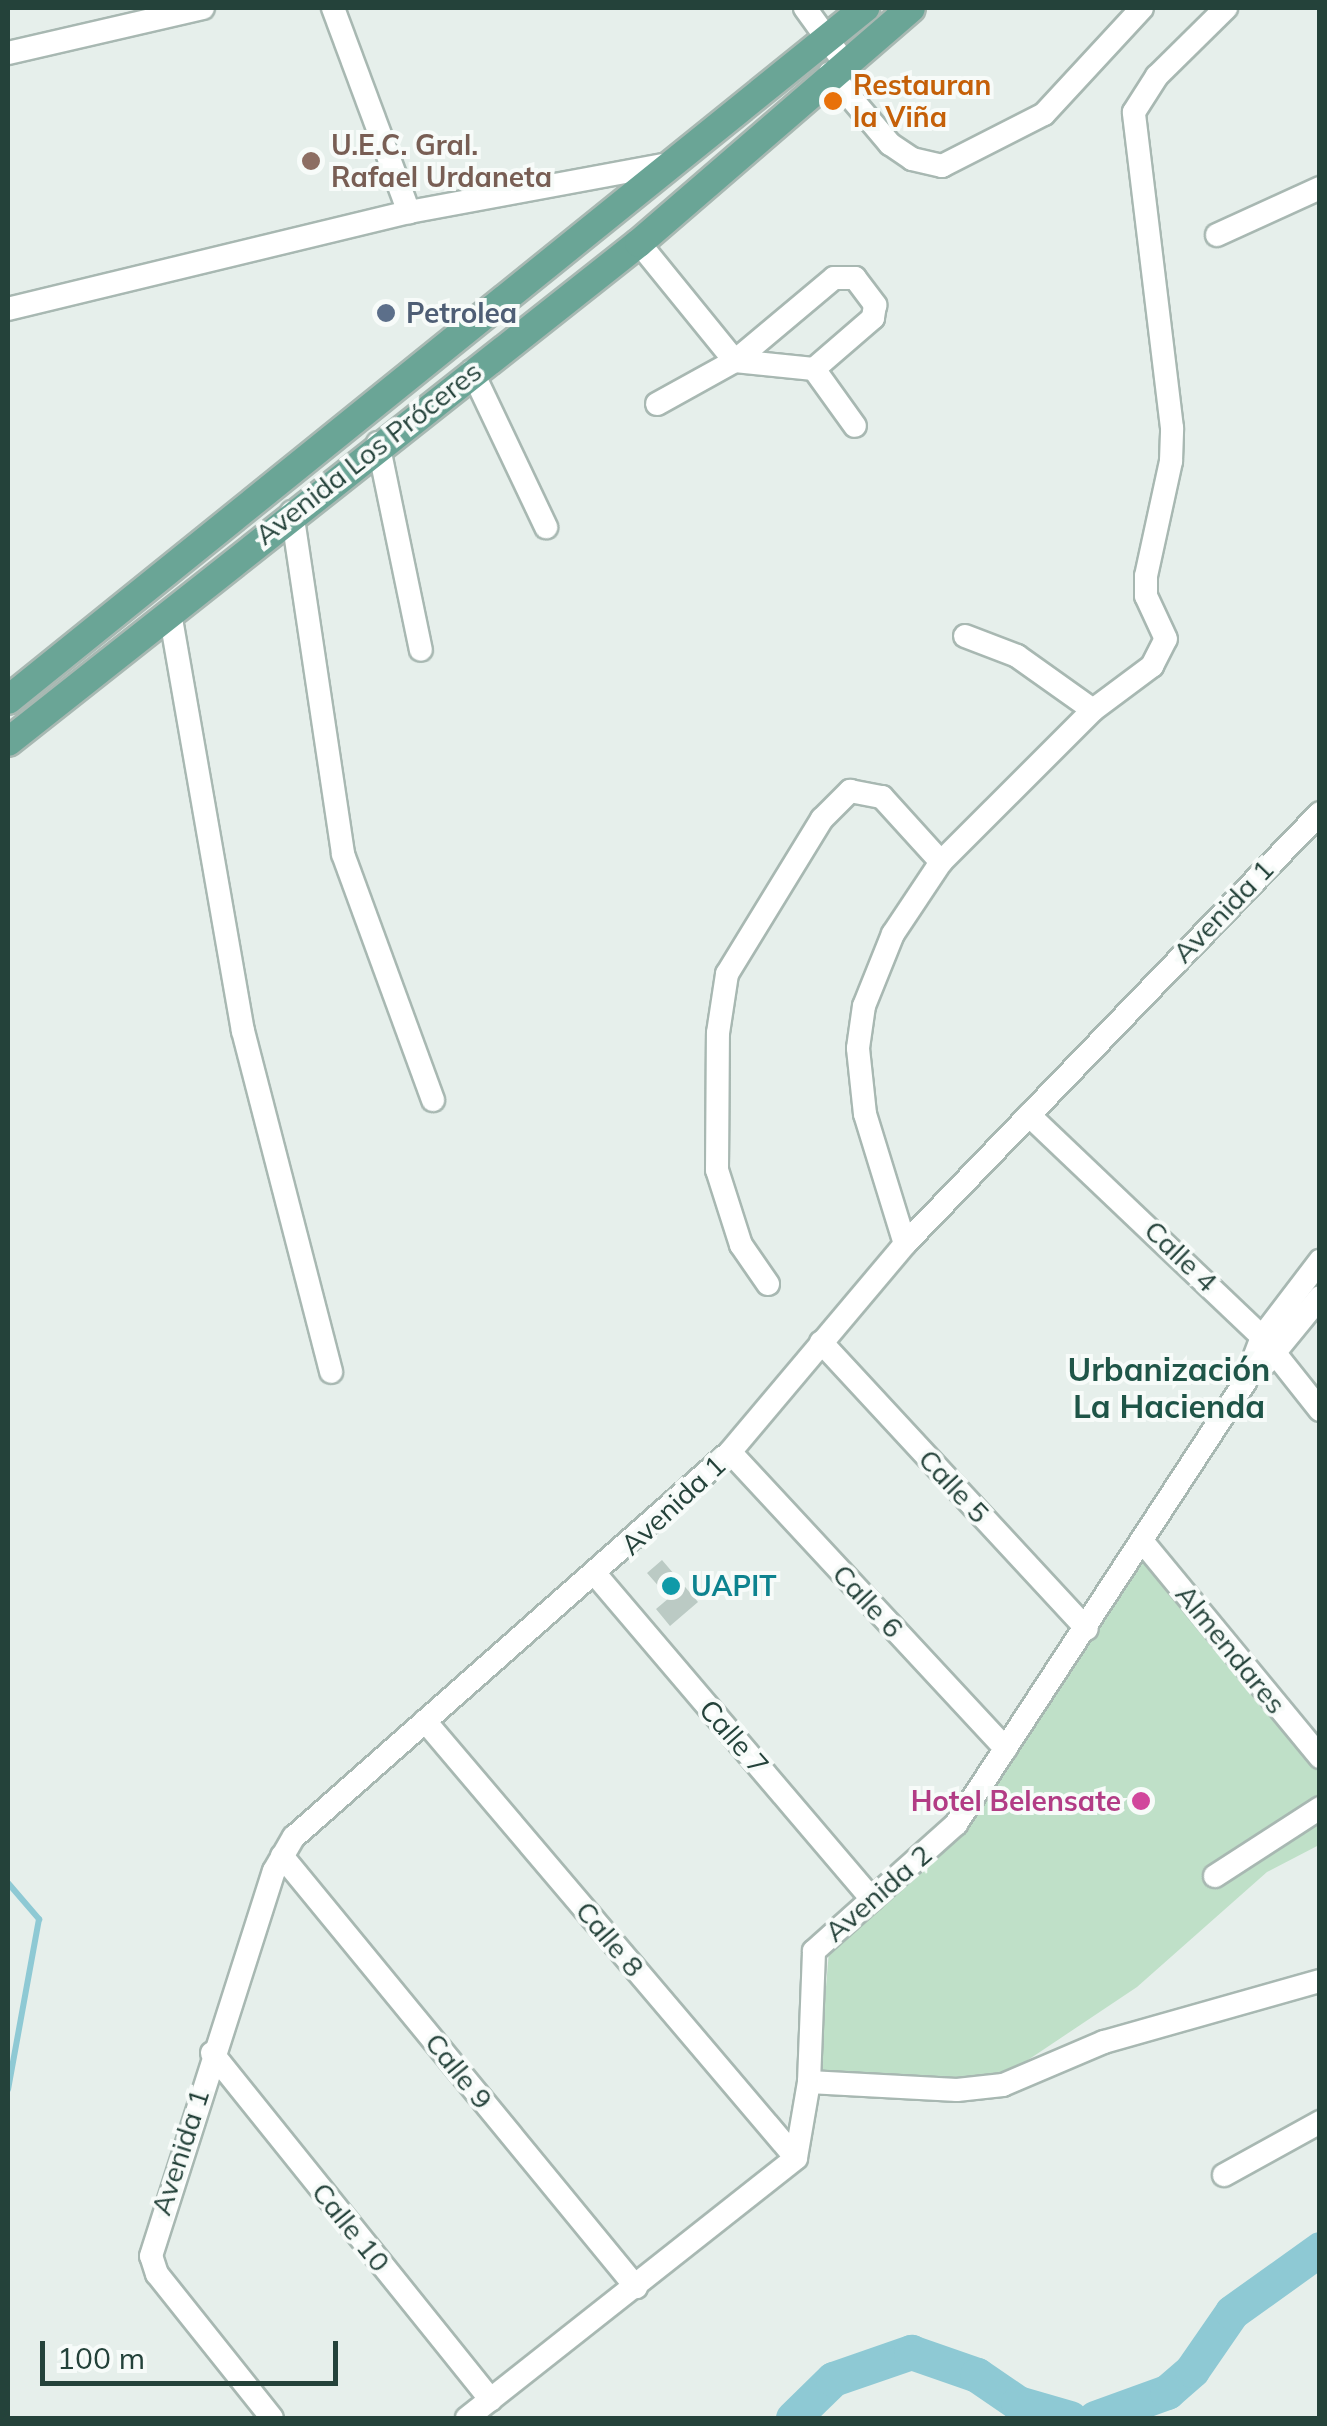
<!DOCTYPE html>
<html>
<head>
<meta charset="utf-8">
<style>
	body { margin:0 }
	#map { position:relative; width:1327px; height:2426px; overflow:hidden; background:#e6efeb; font-family:Mulish,sans-serif }
	div>[style] { position:absolute }
	[style*='--x'] { left:calc(var(--x)*1px); top:calc(var(--y)*1px); width:calc(var(--w)*1px); rotate:calc(var(--a)*1deg) }
	.green>* { inset:0; background:#bfe0c8 }
	.stream>* { height:6px; margin:-3px; padding:0 3px; transform-origin:3px; border-radius:3px; background:#8ec9d4 }
	.river>* { height:35px; margin:-17.5px; padding:0 17.5px; transform-origin:17.5px; border-radius:17.5px; background:#8ec9d4 }
	.building>* { inset:0; background:#bbcac4 }
	.roads { filter:drop-shadow(2px 0 #a8b8b2) drop-shadow(-2px 0 #a8b8b2) drop-shadow(0 2px #a8b8b2) drop-shadow(0 -2px #a8b8b2) }
	.minor>* { height:22px; margin:-11px; padding:0 11px; transform-origin:11px; border-radius:11px; background:#fff }
	.major>* { height:28px; margin:-14px; padding:0 14px; transform-origin:14px; border-radius:14px; background:#6aa596 }
	.dots>* { width:28px; height:28px; translate:-50% -50%; box-sizing:border-box; border:5px solid #f7fbf9; border-radius:50% }
	span { translate:-50% -50%; white-space:nowrap; text-align:center; line-height:1.15; -webkit-text-stroke:8px #f7fbf9; paint-order:stroke }
	.food-label { font-size:28px; color:#c56008; font-weight:700 }
	.left { translate:0 -50%; text-align:left }
	.education-label { font-size:28px; color:#785e54; font-weight:700 }
	.service-label { font-size:28px; color:#4e5e75; font-weight:700 }
	.street-label { font-size:28px; color:#24423a }
	.culture-label { font-size:28px; color:#0d838f; font-weight:700 }
	.hotel-label { font-size:28px; color:#b23c85; font-weight:700 }
	.right { translate:-100% -50%; text-align:right }
	.quarter-label { font-size:32px; color:#1f5548; font-weight:700 }
	.frame { position:absolute; inset:0; border:10px solid #24423a; pointer-events:none }
	.scale { position:absolute; left:40px; top:2341px; width:298px; height:45px; box-sizing:border-box; border:5px solid #24423a; border-top:0; padding-left:12px; font-size:30px; line-height:35px; white-space:nowrap; color:#24423a; -webkit-text-stroke:8px #f7fbf9; paint-order:stroke }
</style>
</head>
<body>
<div id="map">
	<div class="green">
		<div style="clip-path:polygon(1118px 1557px,1150px 1566px,1313px 1761px,1319px 1770px,1319px 1845px,1267px 1872px,1137px 1987px,992px 2084px,831px 2077px,819px 2071px,830px 1939px,908px 1879px)"></div>
	</div>
	<div class="stream">
		<div style="--x:8;--y:1883;--w:48;--a:49.3"></div>
		<div style="--x:39;--y:1919;--w:173;--a:100.3"></div>
	</div>
	<div class="river">
		<div style="--x:793;--y:2418;--w:56;--a:-44.3"></div>
		<div style="--x:833;--y:2379;--w:83;--a:-19.1"></div>
		<div style="--x:911;--y:2352;--w:70;--a:19.2"></div>
		<div style="--x:977;--y:2375;--w:50;--a:34.3"></div>
		<div style="--x:1018;--y:2403;--w:54;--a:16.1"></div>
		<div style="--x:1095;--y:2418;--w:77;--a:-19.9"></div>
		<div style="--x:1167;--y:2392;--w:33;--a:-41"></div>
		<div style="--x:1192;--y:2370;--w:70;--a:-55.4"></div>
		<div style="--x:1232;--y:2312;--w:108;--a:-35.6"></div>
	</div>
	<div class="building">
		<div style="clip-path:polygon(662px 1560px,698px 1602px,670px 1626px,656px 1609px,669px 1598px,647px 1573px)"></div>
	</div>
	<div class="roads">
		<div class="minor">
			<div style="--x:333;--y:8;--w:218;--a:69.6"></div>
			<div style="--x:805;--y:8;--w:67;--a:54.2"></div>
			<div style="--x:8;--y:53;--w:200;--a:-13"></div>
			<div style="--x:830;--y:73;--w:93;--a:49.8"></div>
			<div style="--x:890;--y:144;--w:27;--a:34"></div>
			<div style="--x:912;--y:159;--w:31;--a:13"></div>
			<div style="--x:942;--y:166;--w:114;--a:-27"></div>
			<div style="--x:1044;--y:114;--w:144;--a:-47.2"></div>
			<div style="--x:1217;--y:235;--w:113;--a:-24.5"></div>
			<div style="--x:639;--y:243;--w:152;--a:50.9"></div>
			<div style="--x:735;--y:361;--w:129;--a:-40"></div>
			<div style="--x:834;--y:278;--w:21;--a:0"></div>
			<div style="--x:855;--y:278;--w:34;--a:53"></div>
			<div style="--x:875;--y:305;--w:13;--a:99"></div>
			<div style="--x:873;--y:318;--w:78;--a:139.2"></div>
			<div style="--x:814;--y:369;--w:70;--a:54.3"></div>
			<div style="--x:8;--y:309;--w:413;--a:-13.6"></div>
			<div style="--x:409;--y:212;--w:269;--a:-10.5"></div>
			<div style="--x:472;--y:371;--w:173;--a:64.6"></div>
			<div style="--x:657;--y:404;--w:89;--a:-28.9"></div>
			<div style="--x:735;--y:361;--w:79;--a:5.8"></div>
			<div style="--x:378;--y:443;--w:211;--a:78.3"></div>
			<div style="--x:292;--y:512;--w:346;--a:81.5"></div>
			<div style="--x:343;--y:854;--w:262;--a:69.9"></div>
			<div style="--x:170;--y:613;--w:424;--a:80.1"></div>
			<div style="--x:243;--y:1031;--w:352;--a:75.5"></div>
			<div style="--x:965;--y:636;--w:56;--a:21"></div>
			<div style="--x:1017;--y:656;--w:93;--a:35.4"></div>
			<div style="--x:1029;--y:1115;--w:322;--a:43.6"></div>
			<div style="--x:1262;--y:1337;--w:93;--a:51.5"></div>
			<div style="--x:905;--y:1244;--w:136;--a:-107.1"></div>
			<div style="--x:865;--y:1114;--w:66;--a:-96.1"></div>
			<div style="--x:858;--y:1048;--w:42;--a:-81.9"></div>
			<div style="--x:864;--y:1006;--w:78;--a:-68.1"></div>
			<div style="--x:893;--y:934;--w:87;--a:-56.3"></div>
			<div style="--x:941;--y:862;--w:215;--a:-45"></div>
			<div style="--x:1093;--y:710;--w:74;--a:-36.7"></div>
			<div style="--x:1152;--y:666;--w:30;--a:-63"></div>
			<div style="--x:1166;--y:639;--w:47;--a:-114.9"></div>
			<div style="--x:1146;--y:596;--w:20;--a:-90"></div>
			<div style="--x:1146;--y:576;--w:118;--a:-77.7"></div>
			<div style="--x:1171;--y:461;--w:33;--a:-88"></div>
			<div style="--x:1172;--y:428;--w:318;--a:-96.9"></div>
			<div style="--x:1134;--y:112;--w:43;--a:-57.4"></div>
			<div style="--x:1157;--y:76;--w:97;--a:-44.6"></div>
			<div style="--x:768;--y:1284;--w:47;--a:-124.7"></div>
			<div style="--x:741;--y:1245;--w:79;--a:-107.7"></div>
			<div style="--x:717;--y:1170;--w:137;--a:-89.6"></div>
			<div style="--x:718;--y:1033;--w:60;--a:-81.3"></div>
			<div style="--x:727;--y:974;--w:182;--a:-58.5"></div>
			<div style="--x:822;--y:819;--w:40;--a:-45"></div>
			<div style="--x:850;--y:791;--w:33;--a:11"></div>
			<div style="--x:882;--y:797;--w:88;--a:47.8"></div>
			<div style="--x:821;--y:1342;--w:391;--a:47.2"></div>
			<div style="--x:1266;--y:1363;--w:85;--a:-50.7"></div>
			<div style="--x:730;--y:1452;--w:405;--a:47.1"></div>
			<div style="--x:1142;--y:1541;--w:280;--a:50.5"></div>
			<div style="--x:596;--y:1575;--w:426;--a:49.6"></div>
			<div style="--x:425;--y:1721;--w:573;--a:49.67"></div>
			<div style="--x:282;--y:1856;--w:558;--a:50.6"></div>
			<div style="--x:1215;--y:1876;--w:125;--a:-32.9"></div>
			<div style="--x:212;--y:2053;--w:445;--a:51.2"></div>
			<div style="--x:809;--y:2082;--w:148;--a:3.1"></div>
			<div style="--x:957;--y:2090;--w:46;--a:-6.2"></div>
			<div style="--x:1003;--y:2085;--w:110;--a:-23.1"></div>
			<div style="--x:1104;--y:2042;--w:224;--a:-15.8"></div>
			<div style="--x:1224;--y:2175;--w:110;--a:-28.9"></div>
			<div style="--x:272;--y:2418;--w:184;--a:-128.6"></div>
			<div style="--x:157;--y:2274;--w:19;--a:-108"></div>
			<div style="--x:151;--y:2256;--w:404;--a:-72.3"></div>
			<div style="--x:274;--y:1871;--w:39;--a:-60"></div>
			<div style="--x:294;--y:1837;--w:582;--a:-41.45"></div>
			<div style="--x:730;--y:1452;--w:272;--a:-49.9"></div>
			<div style="--x:905;--y:1244;--w:598;--a:-46.08"></div>
			<div style="--x:467;--y:2418;--w:419;--a:-38.3"></div>
			<div style="--x:796;--y:2158;--w:77;--a:-80.3"></div>
			<div style="--x:809;--y:2082;--w:131;--a:-87.8"></div>
			<div style="--x:814;--y:1951;--w:191;--a:-41.8"></div>
			<div style="--x:956;--y:1824;--w:528;--a:-56.82"></div>
			<div style="--x:1245;--y:1382;--w:48;--a:-69.3"></div>
			<div style="--x:1262;--y:1337;--w:96;--a:-52.7"></div>
		</div>
		<div class="major">
			<div style="--x:8;--y:700;--w:1102;--a:-38.92"></div>
			<div style="--x:8;--y:742;--w:804;--a:-38.34"></div>
			<div style="--x:639;--y:243;--w:359;--a:-40.8"></div>
		</div>
	</div>
	<div class="dots">
		<div style="left:833px;top:101px;background:#e8710a"></div>
		<div style="left:311px;top:161px;background:#8d6e63"></div>
		<div style="left:386px;top:313px;background:#5c6f8a"></div>
		<div style="left:671px;top:1586px;background:#0f9aa8"></div>
		<div style="left:1141px;top:1801px;background:#d1479c"></div>
	</div>
	<div class="food-label">
		<span class="left" style="left:853px;top:101px">Restauran<br>la Viña</span>
	</div>
	<div class="education-label">
		<span class="left" style="left:331px;top:161px">U.E.C. Gral.<br>Rafael Urdaneta</span>
	</div>
	<div class="service-label">
		<span class="left" style="left:406px;top:313px">Petrolea</span>
	</div>
	<div class="street-label">
		<span style="left:368px;top:453px;rotate:-38deg">Avenida Los Próceres</span>
		<span style="left:1223px;top:911px;rotate:-46deg">Avenida 1</span>
		<span style="left:1181px;top:1256px;rotate:44deg">Calle 4</span>
		<span style="left:954px;top:1486px;rotate:47deg">Calle 5</span>
		<span style="left:673px;top:1505px;rotate:-43deg">Avenida 1</span>
		<span style="left:868px;top:1601px;rotate:47deg">Calle 6</span>
		<span style="left:1231px;top:1649px;rotate:51deg">Almendares</span>
		<span style="left:734px;top:1737px;rotate:49deg">Calle 7</span>
		<span style="left:878px;top:1893px;rotate:-41deg">Avenida 2</span>
		<span style="left:610px;top:1939px;rotate:50deg">Calle 8</span>
		<span style="left:459px;top:2071px;rotate:51deg">Calle 9</span>
		<span style="left:180px;top:2152px;rotate:-72deg">Avenida 1</span>
		<span style="left:351px;top:2227px;rotate:51deg">Calle 10</span>
	</div>
	<div class="culture-label">
		<span class="left" style="left:691px;top:1586px">UAPIT</span>
	</div>
	<div class="hotel-label">
		<span class="right" style="left:1121px;top:1801px">Hotel Belensate</span>
	</div>
	<div class="quarter-label">
		<span style="left:1169px;top:1388px">Urbanización<br>La Hacienda</span>
	</div>
	<div class="frame"></div>
	<div class="scale">100 m</div>
</div>
</body>
</html>
